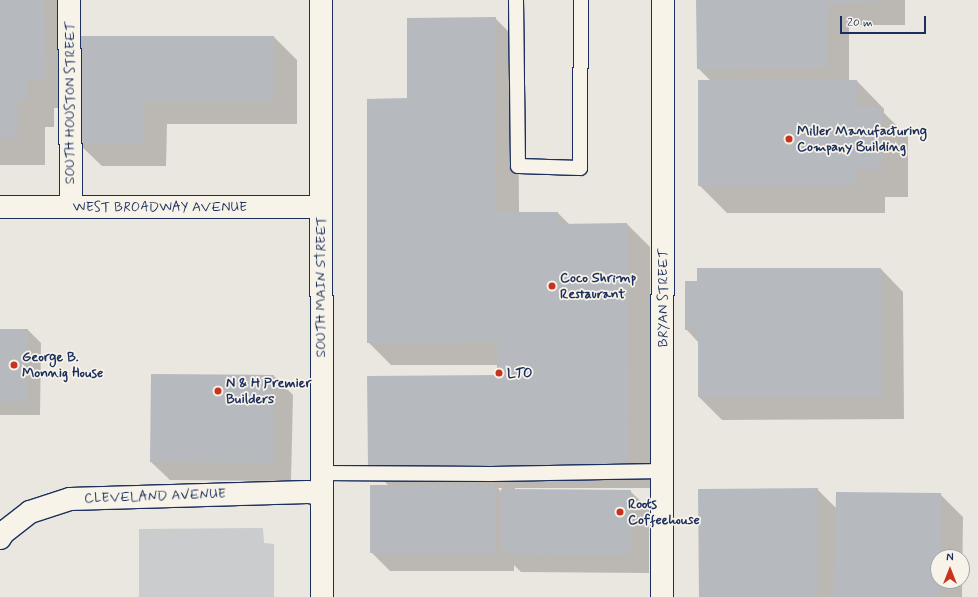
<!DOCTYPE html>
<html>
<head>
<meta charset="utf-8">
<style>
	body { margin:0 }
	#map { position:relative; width:978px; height:597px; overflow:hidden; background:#eae7e0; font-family:Mynerve,sans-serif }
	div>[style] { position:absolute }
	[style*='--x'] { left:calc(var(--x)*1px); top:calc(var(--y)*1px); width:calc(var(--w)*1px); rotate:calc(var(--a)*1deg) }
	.green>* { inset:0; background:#cbcccd }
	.shadow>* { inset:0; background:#0003 }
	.building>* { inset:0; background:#b6babf }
	.roads { filter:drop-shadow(1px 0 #1b2f5e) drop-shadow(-1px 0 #1b2f5e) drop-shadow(0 1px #1b2f5e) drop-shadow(0 -1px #1b2f5e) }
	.service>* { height:14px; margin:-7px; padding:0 7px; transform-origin:7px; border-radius:7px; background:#f7f3e8 }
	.minor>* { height:22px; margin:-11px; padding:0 11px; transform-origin:11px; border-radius:11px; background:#f7f3e8 }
	.tertiary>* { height:22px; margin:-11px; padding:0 11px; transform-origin:11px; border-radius:11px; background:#f7f3e8 }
	.dots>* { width:11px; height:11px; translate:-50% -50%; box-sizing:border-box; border:2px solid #f7f3e8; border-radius:50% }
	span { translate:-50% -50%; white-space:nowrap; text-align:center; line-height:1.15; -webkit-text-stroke:3.5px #f7f3e8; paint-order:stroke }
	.street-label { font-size:14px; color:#1b2f5e }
	.poi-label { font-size:14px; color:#1b2f5e; font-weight:700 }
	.left { translate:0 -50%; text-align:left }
	.north { position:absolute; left:930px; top:549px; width:40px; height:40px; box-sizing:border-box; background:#f7f3e8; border:1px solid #9fa5b1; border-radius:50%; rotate:0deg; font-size:11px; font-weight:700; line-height:16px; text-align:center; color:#1b2f5e }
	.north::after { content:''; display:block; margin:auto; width:14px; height:18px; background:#c8321e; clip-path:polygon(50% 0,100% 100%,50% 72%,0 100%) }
	.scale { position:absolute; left:840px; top:16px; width:86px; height:18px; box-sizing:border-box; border:2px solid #1b2f5e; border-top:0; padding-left:5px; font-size:12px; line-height:14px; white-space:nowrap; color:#1b2f5e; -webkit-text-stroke:3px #f7f3e8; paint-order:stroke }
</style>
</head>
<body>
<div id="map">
	<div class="green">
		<div style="clip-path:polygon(263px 528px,264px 543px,274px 544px,274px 597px,139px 597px,139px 529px)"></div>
	</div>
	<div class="shadow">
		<div style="clip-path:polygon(0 0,71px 0,73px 108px,54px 108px,54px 127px,45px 127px,45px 165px,0 165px)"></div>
		<div style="clip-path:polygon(697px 0,905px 0,905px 25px,849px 25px,849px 81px,857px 81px,884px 109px,884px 113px,908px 137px,908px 197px,885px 197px,885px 213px,727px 213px,699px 185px,711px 81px,698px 68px)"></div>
		<div style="clip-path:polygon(evenodd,495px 18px,518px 41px,519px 213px,558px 213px,570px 225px,627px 224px,650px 247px,651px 488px,515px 488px,515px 490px,630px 491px,649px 509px,649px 573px,521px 572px,514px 565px,514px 571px,390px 571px,371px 552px,389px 486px,369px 466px,368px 377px,498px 376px,498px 365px,391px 365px,368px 342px,408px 99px,495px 18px,498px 488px,502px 488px,502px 493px,498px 488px)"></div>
		<div style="clip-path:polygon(78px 37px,274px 37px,297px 60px,297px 124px,167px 124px,166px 166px,102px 166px,79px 144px)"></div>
		<div style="clip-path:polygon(881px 269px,903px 292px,904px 419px,722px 420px,699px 397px,699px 343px,686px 329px)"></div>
		<div style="clip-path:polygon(0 330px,28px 330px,41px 343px,40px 415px,0 415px)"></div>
		<div style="clip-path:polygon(274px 376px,293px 395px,291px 481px,170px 480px,151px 462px)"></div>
		<div style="clip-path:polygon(evenodd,817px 489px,836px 508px,940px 494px,963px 517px,962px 597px,700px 597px,817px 489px,938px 557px,962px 557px,962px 581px,938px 581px,938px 557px)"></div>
	</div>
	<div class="building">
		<div style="clip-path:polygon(0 0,44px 0,46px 80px,27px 80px,27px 100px,18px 100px,18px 137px,0 137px)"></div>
		<div style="clip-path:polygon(696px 0,883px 0,883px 2px,827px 3px,827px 68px,697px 69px)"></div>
		<div style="clip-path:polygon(496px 17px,496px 212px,558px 212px,558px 224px,627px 223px,628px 465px,368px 466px,367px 376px,497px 375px,497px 342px,367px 343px,367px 99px,407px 98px,407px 18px)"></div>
		<div style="clip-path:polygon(77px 36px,274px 36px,274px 102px,144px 102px,144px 144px,78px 144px)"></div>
		<div style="clip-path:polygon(698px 80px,857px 80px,857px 108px,881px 108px,881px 169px,858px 169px,858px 186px,698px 186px)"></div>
		<div style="clip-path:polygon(697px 268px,881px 268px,881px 397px,698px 397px,698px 330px,685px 330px,685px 281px,697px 281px)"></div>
		<div style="clip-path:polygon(0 329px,28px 329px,27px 402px,0 402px)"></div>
		<div style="clip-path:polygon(151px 374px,274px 375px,273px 463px,150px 462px)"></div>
		<div style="clip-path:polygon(370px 485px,495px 485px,496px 553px,370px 553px)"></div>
		<div style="clip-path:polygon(818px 488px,818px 597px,699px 597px,698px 489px)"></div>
		<div style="clip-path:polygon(501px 489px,631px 490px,630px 555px,501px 554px)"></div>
		<div style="clip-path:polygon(836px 492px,941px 493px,940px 557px,938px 557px,939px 597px,834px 597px)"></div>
	</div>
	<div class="roads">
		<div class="service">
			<div style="--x:516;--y:0;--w:166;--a:89.3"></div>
			<div style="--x:518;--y:166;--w:62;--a:1.8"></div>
			<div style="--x:580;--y:168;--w:168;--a:-89.7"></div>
			<div style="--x:321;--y:473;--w:171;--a:0.3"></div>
			<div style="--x:492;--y:474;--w:170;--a:-1"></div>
		</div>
		<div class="minor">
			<div style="--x:69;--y:0;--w:207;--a:89.4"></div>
			<div style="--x:0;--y:538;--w:6;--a:-59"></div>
			<div style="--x:3;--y:533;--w:34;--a:-38"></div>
			<div style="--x:30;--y:512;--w:42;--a:-18"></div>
			<div style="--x:70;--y:499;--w:238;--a:-1.7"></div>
			<div style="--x:308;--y:492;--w:13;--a:9"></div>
			<div style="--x:662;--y:597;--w:597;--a:-89.9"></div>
		</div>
		<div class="tertiary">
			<div style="--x:321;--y:0;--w:597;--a:89.9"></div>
			<div style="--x:0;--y:207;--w:320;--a:0"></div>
		</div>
	</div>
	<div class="dots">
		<div style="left:789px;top:139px;background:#c8321e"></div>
		<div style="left:552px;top:286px;background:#c8321e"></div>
		<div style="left:14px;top:365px;background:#c8321e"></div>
		<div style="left:499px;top:373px;background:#c8321e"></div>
		<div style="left:218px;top:391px;background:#c8321e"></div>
		<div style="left:620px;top:512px;background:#c8321e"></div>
	</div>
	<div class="street-label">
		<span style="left:70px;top:103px;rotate:-90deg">SOUTH HOUSTON STREET</span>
		<span style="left:160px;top:207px">WEST BROADWAY AVENUE</span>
		<span style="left:321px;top:287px;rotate:-90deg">SOUTH MAIN STREET</span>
		<span style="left:663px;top:298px;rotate:-90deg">BRYAN STREET</span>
		<span style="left:155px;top:496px;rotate:-2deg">CLEVELAND AVENUE</span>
	</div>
	<div class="poi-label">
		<span class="left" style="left:797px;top:139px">Miller Manufacturing<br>Company Building</span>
		<span class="left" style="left:560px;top:286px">Coco Shrimp<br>Restaurant</span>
		<span class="left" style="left:22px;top:365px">George B.<br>Monnig House</span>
		<span class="left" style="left:507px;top:373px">LTO</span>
		<span class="left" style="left:226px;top:391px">N &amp; H Premier<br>Builders</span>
		<span class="left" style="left:628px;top:512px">Roots<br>Coffeehouse</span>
	</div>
	<div class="north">N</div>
	<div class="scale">20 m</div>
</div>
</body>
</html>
